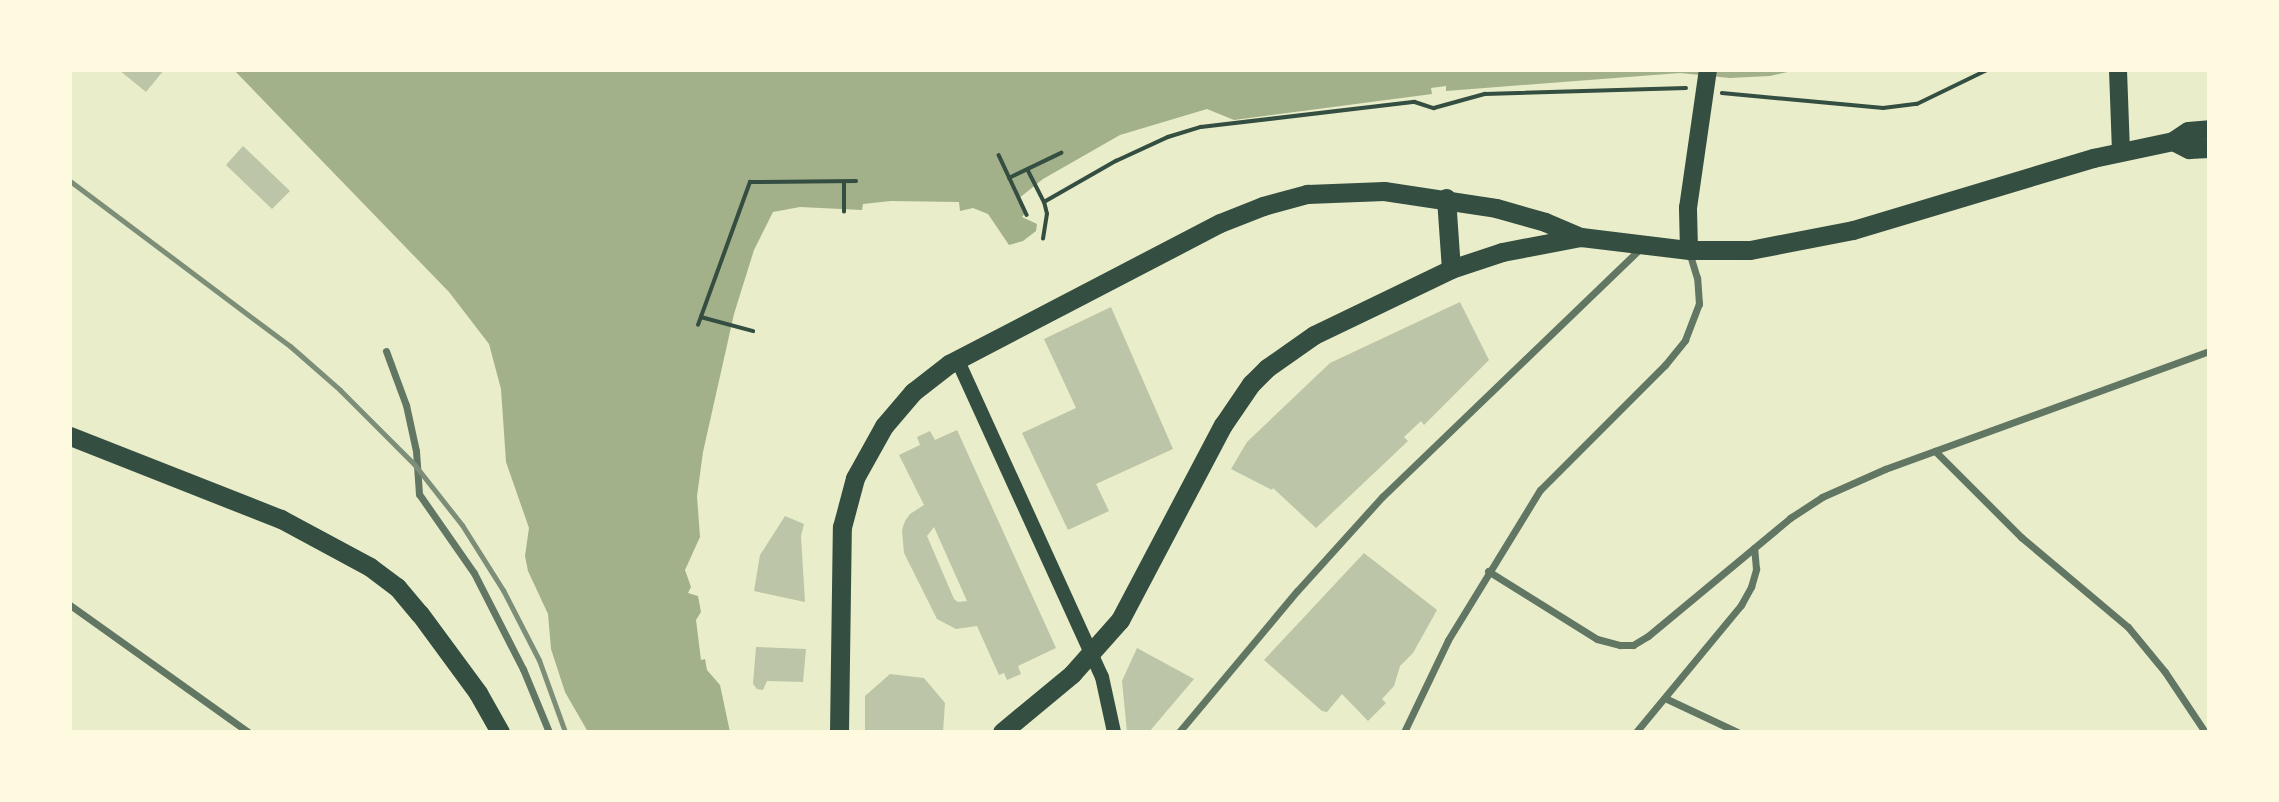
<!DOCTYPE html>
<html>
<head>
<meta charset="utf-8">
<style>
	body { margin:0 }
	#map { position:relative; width:2279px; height:802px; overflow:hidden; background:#e9edc9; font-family:Signika,sans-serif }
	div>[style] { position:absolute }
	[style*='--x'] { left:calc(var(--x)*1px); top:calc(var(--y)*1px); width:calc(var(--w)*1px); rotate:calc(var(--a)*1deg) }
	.water>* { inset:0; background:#a3b18a }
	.building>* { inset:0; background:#bcc5a7 }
	.path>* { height:3.5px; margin:-1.75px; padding:0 1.75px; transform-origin:1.75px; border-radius:1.75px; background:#344e41 }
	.minor>* { height:7px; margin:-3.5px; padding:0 3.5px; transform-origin:3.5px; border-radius:3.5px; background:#617663 }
	.secondary>* { height:14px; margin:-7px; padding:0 7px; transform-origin:7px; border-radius:7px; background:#344e41 }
	.primary>* { height:18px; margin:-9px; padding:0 9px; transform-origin:9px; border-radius:9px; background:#344e41 }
	.trunk>* { height:19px; margin:-9.5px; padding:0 9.5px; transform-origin:9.5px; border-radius:9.5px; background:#344e41 }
	.rail>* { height:5px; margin:-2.5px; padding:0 2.5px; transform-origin:2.5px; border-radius:2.5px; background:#7c8e77 }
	span { translate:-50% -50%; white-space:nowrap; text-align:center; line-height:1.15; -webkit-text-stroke:5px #fefae0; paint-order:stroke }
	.frame { position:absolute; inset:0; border:72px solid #fefae0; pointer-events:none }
</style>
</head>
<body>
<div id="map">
	<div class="water">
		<div style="clip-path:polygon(234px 70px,1796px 70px,1770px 76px,1730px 78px,1680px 73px,1446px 91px,1446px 86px,1431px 88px,1432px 94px,1234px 120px,1207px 109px,1120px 135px,1043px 179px,1018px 199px,1025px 213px,1022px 217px,1037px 224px,1036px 231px,1023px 241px,1009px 245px,988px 214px,973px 208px,960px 211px,959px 202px,891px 201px,863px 204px,862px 210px,800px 207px,773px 212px,754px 250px,734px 314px,703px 452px,697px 496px,700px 537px,685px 570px,691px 587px,688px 593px,698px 596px,701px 612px,696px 620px,701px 660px,705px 659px,707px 670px,720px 685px,730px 732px,588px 732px,565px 692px,551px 649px,548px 614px,528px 571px,525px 556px,529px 528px,506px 462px,501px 389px,489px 344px,449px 292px)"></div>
	</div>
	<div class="building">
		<div style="clip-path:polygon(119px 70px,164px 70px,146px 92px)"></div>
		<div style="clip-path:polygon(243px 146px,290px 191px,272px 209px,226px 165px)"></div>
		<div style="clip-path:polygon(1460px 302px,1489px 360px,1424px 425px,1421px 421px,1404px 437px,1408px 441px,1316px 528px,1273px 488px,1272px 490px,1231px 469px,1247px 442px,1330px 363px)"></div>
		<div style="clip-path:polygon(1111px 307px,1173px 449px,1096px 484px,1109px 511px,1068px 530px,1022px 433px,1076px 408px,1044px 339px)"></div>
		<div style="clip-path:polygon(evenodd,957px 430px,1056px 648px,1018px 666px,1021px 674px,1007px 680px,1004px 673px,999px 675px,977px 626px,956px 629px,937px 619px,904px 553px,902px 530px,905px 521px,910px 514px,924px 505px,899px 455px,920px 445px,917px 437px,930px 431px,935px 440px,957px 430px,934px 527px,967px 601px,958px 602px,954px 599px,927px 536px,934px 527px)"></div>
		<div style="clip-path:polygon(785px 516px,804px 524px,801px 536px,805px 602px,754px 591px,760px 555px)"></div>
		<div style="clip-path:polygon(1364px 553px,1437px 610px,1413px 653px,1400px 666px,1394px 686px,1382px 699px,1386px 703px,1368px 721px,1342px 694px,1327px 712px,1322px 711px,1264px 660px)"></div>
		<div style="clip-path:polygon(756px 647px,806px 649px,803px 682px,767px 681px,763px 690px,757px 689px,753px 684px)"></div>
		<div style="clip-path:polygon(1137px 648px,1194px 679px,1149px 732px,1127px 732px,1122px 681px)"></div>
		<div style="clip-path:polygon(890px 674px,924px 678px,945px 703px,943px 732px,865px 732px,865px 696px)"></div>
	</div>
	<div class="path">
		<div style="--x:1722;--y:93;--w:162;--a:5.3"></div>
		<div style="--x:1883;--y:108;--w:34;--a:-7"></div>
		<div style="--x:1917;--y:104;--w:78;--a:-25.9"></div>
		<div style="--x:999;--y:155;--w:66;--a:65"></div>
		<div style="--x:1028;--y:170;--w:36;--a:63"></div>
		<div style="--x:1009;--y:178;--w:58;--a:-25.7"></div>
		<div style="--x:844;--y:212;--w:30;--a:-90"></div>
		<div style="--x:1043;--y:239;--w:25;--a:-81"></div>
		<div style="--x:1047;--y:214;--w:12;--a:-104"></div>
		<div style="--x:1044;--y:202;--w:83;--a:-29.7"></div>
		<div style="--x:1116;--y:161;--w:57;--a:-24.8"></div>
		<div style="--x:1168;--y:137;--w:34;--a:-17"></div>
		<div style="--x:1201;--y:127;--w:215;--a:-6.7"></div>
		<div style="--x:1415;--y:102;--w:20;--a:18"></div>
		<div style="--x:1434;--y:108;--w:53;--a:-15.4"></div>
		<div style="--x:1485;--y:94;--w:201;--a:-1.7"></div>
		<div style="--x:701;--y:317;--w:54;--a:15.1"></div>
		<div style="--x:698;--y:325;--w:152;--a:-70"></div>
		<div style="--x:750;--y:182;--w:106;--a:-0.5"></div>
	</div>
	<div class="minor">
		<div style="--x:386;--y:351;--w:58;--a:69.7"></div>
		<div style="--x:406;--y:405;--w:47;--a:77.7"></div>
		<div style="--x:416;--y:451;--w:43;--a:86"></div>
		<div style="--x:419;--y:494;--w:96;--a:55.2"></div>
		<div style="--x:474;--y:573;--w:108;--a:63"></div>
		<div style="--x:523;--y:669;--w:68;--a:67.6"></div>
		<div style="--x:1935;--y:451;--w:122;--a:45"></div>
		<div style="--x:2021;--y:537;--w:140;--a:40.1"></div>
		<div style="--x:2128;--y:627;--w:58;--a:50.6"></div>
		<div style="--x:2165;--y:672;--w:72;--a:56.3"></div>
		<div style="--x:1488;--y:571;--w:128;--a:32"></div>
		<div style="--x:1597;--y:639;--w:24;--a:15"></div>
		<div style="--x:1620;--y:645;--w:13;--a:0"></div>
		<div style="--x:1633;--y:645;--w:17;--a:-31"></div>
		<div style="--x:1648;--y:636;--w:185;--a:-39.7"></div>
		<div style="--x:1790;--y:518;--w:38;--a:-33"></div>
		<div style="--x:1822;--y:497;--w:69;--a:-24"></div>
		<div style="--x:1885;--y:469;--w:345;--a:-20"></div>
		<div style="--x:70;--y:605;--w:219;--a:35.5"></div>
		<div style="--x:1667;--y:699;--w:77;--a:25.2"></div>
		<div style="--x:1179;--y:732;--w:184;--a:-50.1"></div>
		<div style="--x:1297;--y:591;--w:127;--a:-47.9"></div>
		<div style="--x:1382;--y:497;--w:361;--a:-43.9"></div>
		<div style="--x:1404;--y:732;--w:102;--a:-64.4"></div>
		<div style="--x:1448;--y:640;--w:176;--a:-58.5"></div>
		<div style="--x:1540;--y:490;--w:177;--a:-45"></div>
		<div style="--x:1665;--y:365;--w:32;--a:-51"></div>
		<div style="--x:1685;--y:340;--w:39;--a:-69"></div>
		<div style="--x:1699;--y:304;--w:26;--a:-94"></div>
		<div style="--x:1697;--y:278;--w:28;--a:-107"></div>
		<div style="--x:1636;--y:732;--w:165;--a:-50.4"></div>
		<div style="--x:1741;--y:605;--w:21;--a:-61"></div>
		<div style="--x:1751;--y:587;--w:19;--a:-74"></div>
		<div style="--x:1756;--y:569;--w:21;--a:-95"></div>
	</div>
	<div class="secondary">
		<div style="--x:957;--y:359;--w:349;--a:65.5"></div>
		<div style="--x:1102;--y:677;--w:56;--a:77.7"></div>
	</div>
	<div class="primary">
		<div style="--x:2118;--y:70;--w:81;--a:87.9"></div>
		<div style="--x:1689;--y:250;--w:42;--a:-91.4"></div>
		<div style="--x:1688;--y:208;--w:139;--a:-81.8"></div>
	</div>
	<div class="trunk">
		<div style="--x:2173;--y:141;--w:18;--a:27"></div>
		<div style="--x:2189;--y:149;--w:20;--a:-3"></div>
		<div style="--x:1446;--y:198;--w:71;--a:86"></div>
		<div style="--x:70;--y:436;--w:227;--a:21.5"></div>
		<div style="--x:281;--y:519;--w:101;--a:28.3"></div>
		<div style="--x:370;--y:567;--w:34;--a:37"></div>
		<div style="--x:397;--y:587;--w:35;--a:50"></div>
		<div style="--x:420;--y:614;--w:98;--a:53.7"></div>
		<div style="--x:478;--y:693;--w:45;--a:60.6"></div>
		<div style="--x:839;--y:732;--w:205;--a:-89.2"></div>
		<div style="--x:842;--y:527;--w:51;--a:-75.1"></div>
		<div style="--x:855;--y:478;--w:60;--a:-60.9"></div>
		<div style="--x:884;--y:426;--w:45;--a:-49.5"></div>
		<div style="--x:913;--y:392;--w:46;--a:-37.9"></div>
		<div style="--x:949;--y:364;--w:305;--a:-27.5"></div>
		<div style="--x:1220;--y:223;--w:46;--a:-21.6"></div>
		<div style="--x:1263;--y:206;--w:46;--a:-15.3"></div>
		<div style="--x:1307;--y:194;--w:77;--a:-2.2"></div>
		<div style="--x:1384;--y:191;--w:113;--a:8.6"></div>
		<div style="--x:1496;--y:208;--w:51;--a:15.9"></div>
		<div style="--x:1545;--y:222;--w:39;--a:23"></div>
		<div style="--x:1581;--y:237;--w:109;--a:6.9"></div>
		<div style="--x:1689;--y:250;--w:61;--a:0"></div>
		<div style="--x:1750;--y:250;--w:105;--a:-11"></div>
		<div style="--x:1853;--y:230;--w:251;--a:-16.7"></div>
		<div style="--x:2093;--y:158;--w:82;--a:-12"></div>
		<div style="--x:2173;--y:141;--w:18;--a:-34"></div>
		<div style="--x:2188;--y:131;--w:21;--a:-5"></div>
		<div style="--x:1002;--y:732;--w:91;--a:-39.6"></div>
		<div style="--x:1072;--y:674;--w:72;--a:-48.4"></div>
		<div style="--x:1120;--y:620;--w:221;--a:-62.2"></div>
		<div style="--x:1223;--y:425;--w:50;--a:-55.7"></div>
		<div style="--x:1251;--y:384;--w:23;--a:-45"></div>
		<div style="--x:1267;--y:368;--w:57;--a:-35.1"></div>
		<div style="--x:1314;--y:335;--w:152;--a:-25.7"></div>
		<div style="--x:1451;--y:269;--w:54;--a:-18.4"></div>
		<div style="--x:1502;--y:252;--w:80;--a:-10.8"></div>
	</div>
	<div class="rail">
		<div style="--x:70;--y:181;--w:275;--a:36.9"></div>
		<div style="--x:290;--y:346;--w:67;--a:41.3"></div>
		<div style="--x:340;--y:390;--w:105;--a:45"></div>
		<div style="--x:414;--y:464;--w:78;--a:51.8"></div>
		<div style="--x:462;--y:525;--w:77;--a:57.8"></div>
		<div style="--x:503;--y:590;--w:79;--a:62.8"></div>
		<div style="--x:539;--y:660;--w:77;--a:70.1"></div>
	</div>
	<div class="frame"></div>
</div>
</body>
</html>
